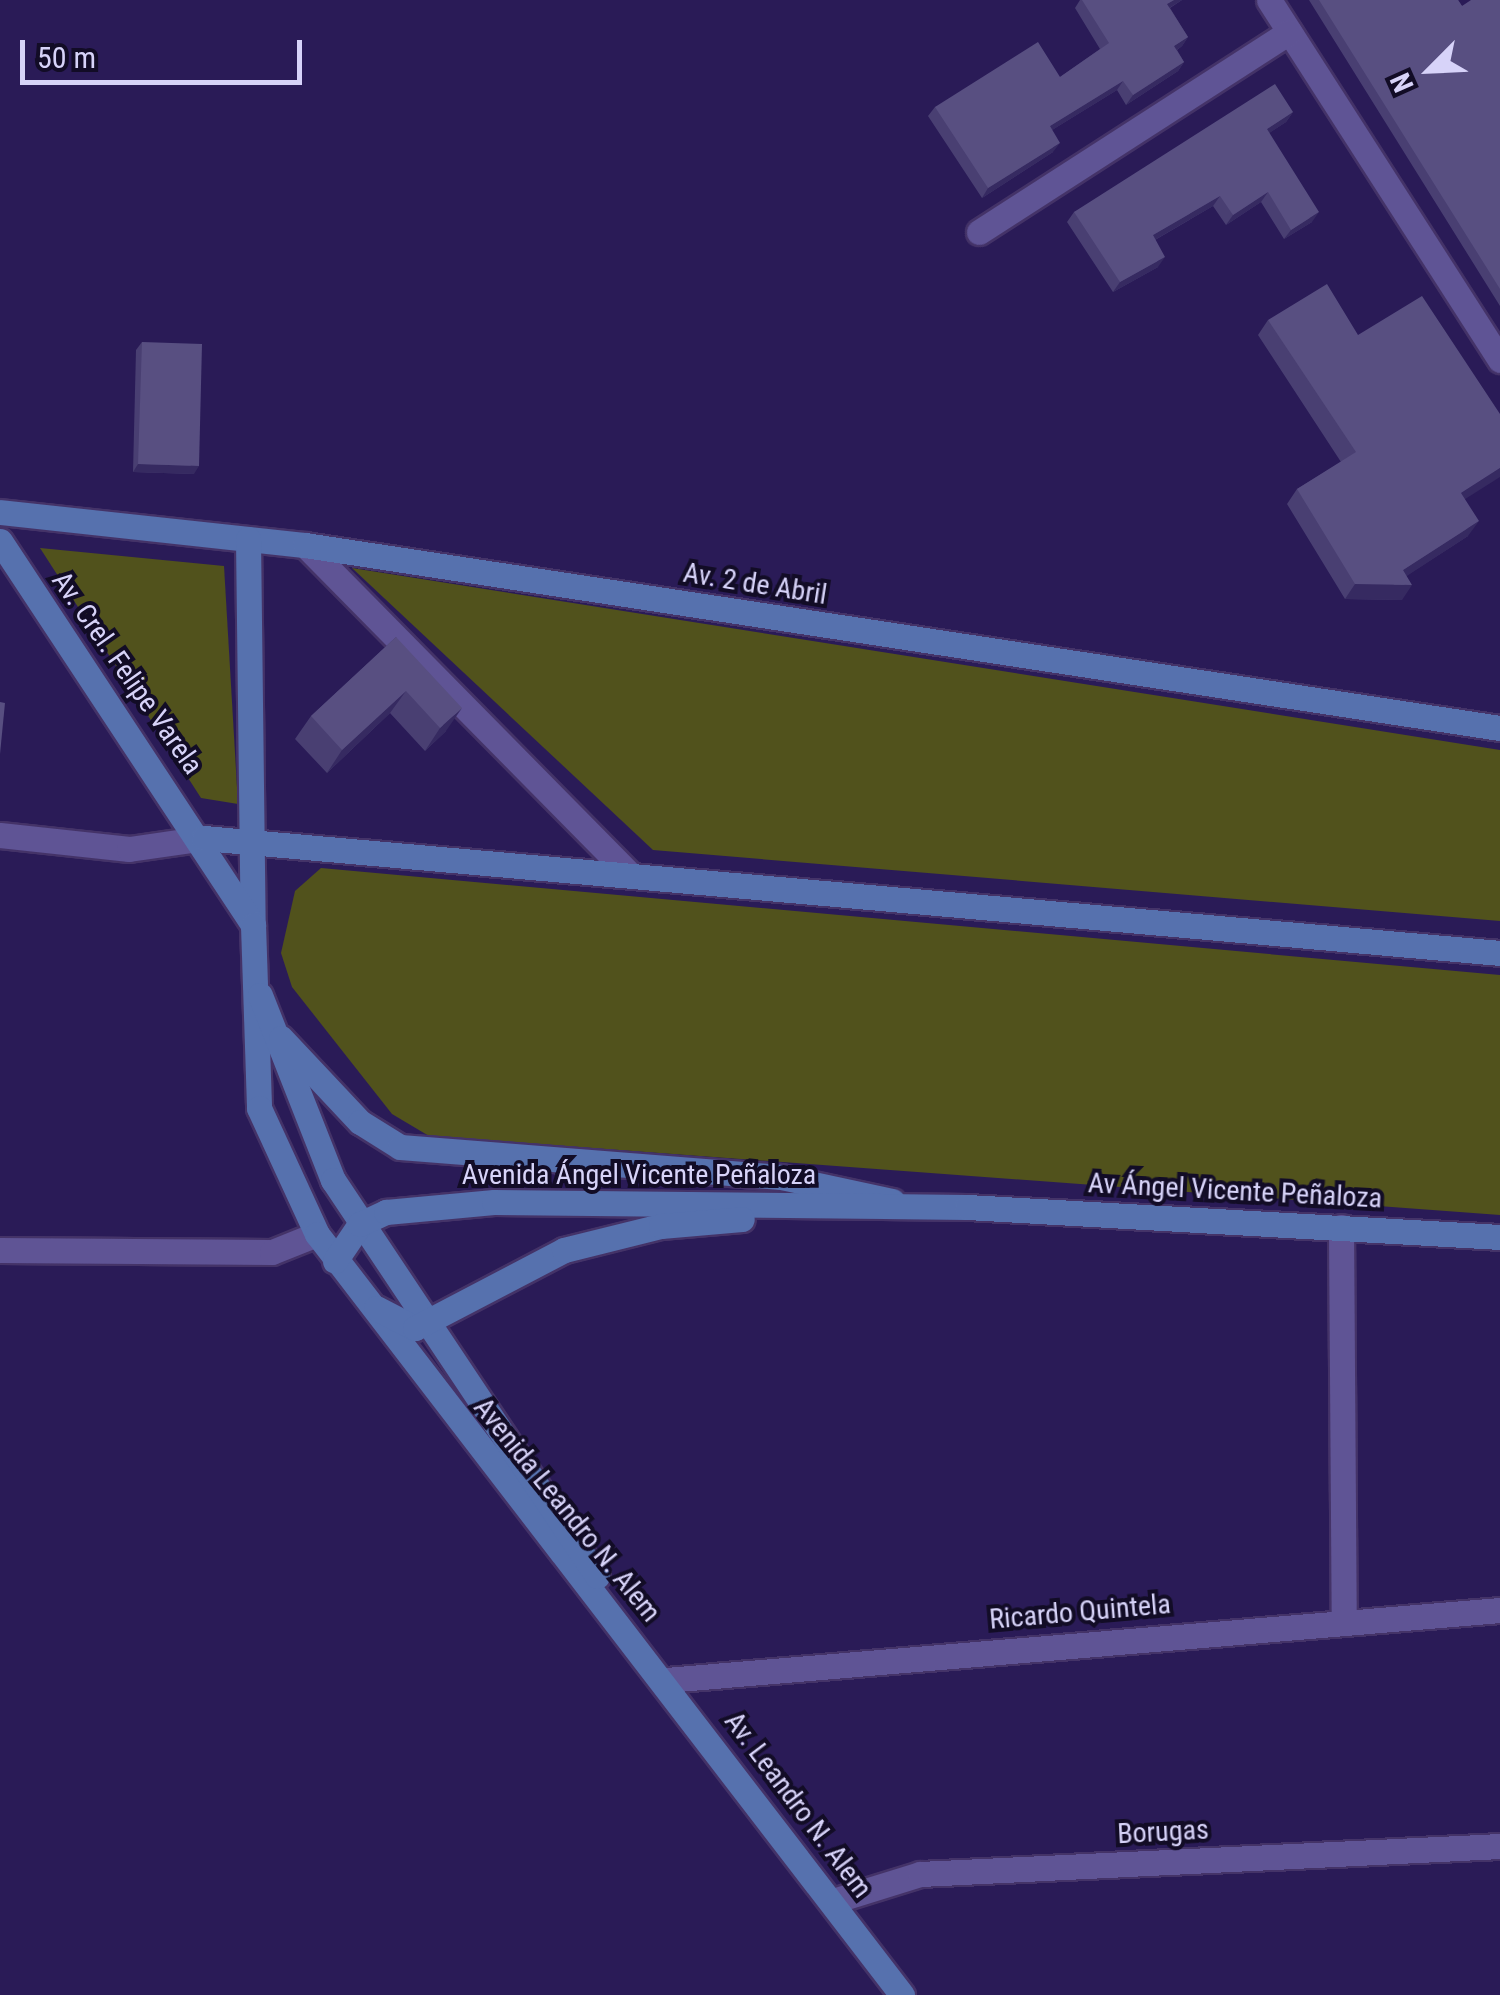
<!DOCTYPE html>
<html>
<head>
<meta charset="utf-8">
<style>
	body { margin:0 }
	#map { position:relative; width:1500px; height:1995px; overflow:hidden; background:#2a1b57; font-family:"Roboto Condensed",sans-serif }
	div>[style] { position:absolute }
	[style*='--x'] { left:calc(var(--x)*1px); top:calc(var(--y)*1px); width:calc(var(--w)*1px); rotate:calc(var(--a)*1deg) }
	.green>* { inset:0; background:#51521c }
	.roads { filter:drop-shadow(2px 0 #443368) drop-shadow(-2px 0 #443368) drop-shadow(0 2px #443368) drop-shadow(0 -2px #443368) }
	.street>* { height:25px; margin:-12.5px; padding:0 12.5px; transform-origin:12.5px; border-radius:12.5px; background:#5f5495 }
	.secondary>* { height:25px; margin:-12.5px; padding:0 12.5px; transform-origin:12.5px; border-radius:12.5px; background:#5671ae }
	.wall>* { inset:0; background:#493f72 }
	.shaded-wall>* { inset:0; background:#362a61 }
	.building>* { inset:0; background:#584f81 }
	span { translate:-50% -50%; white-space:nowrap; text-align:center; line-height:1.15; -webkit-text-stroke:8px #120c26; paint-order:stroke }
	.street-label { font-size:28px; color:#d7d3f9 }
	.north { position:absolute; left:1380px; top:20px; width:100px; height:100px; -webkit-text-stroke:8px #120c26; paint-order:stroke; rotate:246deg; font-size:28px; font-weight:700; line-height:40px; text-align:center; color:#d7d3f9 }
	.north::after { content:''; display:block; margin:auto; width:35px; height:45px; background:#d7d3f9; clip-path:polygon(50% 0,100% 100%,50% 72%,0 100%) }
	.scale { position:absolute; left:20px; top:40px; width:282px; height:45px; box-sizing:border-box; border:5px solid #d7d3f9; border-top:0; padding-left:12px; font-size:30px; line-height:35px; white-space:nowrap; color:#d7d3f9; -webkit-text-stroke:8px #120c26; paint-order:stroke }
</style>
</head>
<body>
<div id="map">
	<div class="green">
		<div style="clip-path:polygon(40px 548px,224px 566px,238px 804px,201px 798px)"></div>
		<div style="clip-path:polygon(352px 568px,1500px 750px,1500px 921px,653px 850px)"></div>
		<div style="clip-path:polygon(321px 868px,1500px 975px,1500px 1215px,429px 1136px,392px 1114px,292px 987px,281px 953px,295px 891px)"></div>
	</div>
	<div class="roads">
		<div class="street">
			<div style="--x:1269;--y:0;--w:428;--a:57.3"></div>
			<div style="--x:979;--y:232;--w:369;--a:-32.8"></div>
			<div style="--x:305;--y:545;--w:462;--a:45.4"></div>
			<div style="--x:0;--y:835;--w:130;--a:6.2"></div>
			<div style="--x:129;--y:849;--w:76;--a:-8.3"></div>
			<div style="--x:1341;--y:1227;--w:392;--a:89.6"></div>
			<div style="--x:0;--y:1250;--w:272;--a:0.4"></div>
			<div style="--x:272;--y:1252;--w:48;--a:-21.8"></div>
			<div style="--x:666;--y:1680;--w:837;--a:-4.8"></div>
			<div style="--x:833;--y:1901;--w:91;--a:-17.2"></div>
			<div style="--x:920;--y:1874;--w:581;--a:-2.76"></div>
		</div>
		<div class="secondary">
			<div style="--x:0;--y:512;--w:307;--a:6.2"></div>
			<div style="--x:305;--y:545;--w:1209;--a:8.71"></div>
			<div style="--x:248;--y:539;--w:386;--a:89.3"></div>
			<div style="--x:0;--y:541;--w:460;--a:56.6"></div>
			<div style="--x:253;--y:925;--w:183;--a:88.1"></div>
			<div style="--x:259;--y:1108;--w:139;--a:65.3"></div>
			<div style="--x:317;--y:1234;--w:960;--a:52.45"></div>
			<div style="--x:204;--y:838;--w:1301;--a:5.07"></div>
			<div style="--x:260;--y:995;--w:199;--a:68.5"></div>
			<div style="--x:333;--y:1180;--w:476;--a:56.3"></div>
			<div style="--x:281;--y:1038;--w:115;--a:46.8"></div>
			<div style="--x:360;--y:1122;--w:47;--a:32"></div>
			<div style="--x:400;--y:1147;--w:382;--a:4.5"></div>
			<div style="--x:781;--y:1177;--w:114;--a:12.2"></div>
			<div style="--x:335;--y:1261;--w:45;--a:-56"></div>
			<div style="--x:360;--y:1224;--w:29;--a:-25"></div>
			<div style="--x:386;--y:1212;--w:108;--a:-5.3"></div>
			<div style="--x:494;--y:1202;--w:473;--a:0.6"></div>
			<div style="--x:967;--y:1207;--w:534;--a:3.22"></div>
			<div style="--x:376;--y:1308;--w:44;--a:27.1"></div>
			<div style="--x:415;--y:1328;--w:168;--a:-27.6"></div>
			<div style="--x:564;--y:1250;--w:100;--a:-13.9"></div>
			<div style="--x:661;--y:1226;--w:81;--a:-4.9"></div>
		</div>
	</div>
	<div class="wall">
		<div style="clip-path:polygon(1080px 0,1182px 0,1170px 8px,1188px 37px,1182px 46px,1177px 50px,1184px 62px,1178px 71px,1126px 105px,1117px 90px,1052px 130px,1053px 152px,982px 198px,928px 116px,935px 107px,1060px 77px,1100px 49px,1075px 8px)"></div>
		<div style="clip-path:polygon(1309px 0,1458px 0,1462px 6px,1500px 0,1500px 306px)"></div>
		<div style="clip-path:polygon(1293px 112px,1286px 122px,1269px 133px,1312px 222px,1284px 239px,1261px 202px,1226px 225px,1213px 206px,1155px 240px,1158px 267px,1113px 292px,1067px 222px,1074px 212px)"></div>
		<div style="clip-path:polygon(1268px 320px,1358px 335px,1465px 499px,1468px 536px,1406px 576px,1402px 600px,1345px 599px,1287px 504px,1297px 489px,1341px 462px,1258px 335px)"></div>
		<div style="clip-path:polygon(142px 342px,194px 474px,133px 472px,136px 350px)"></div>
		<div style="clip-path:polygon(396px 637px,446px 731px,425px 751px,390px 713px,327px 773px,295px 739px,311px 716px)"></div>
	</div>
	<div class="shaded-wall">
		<div style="clip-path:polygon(1174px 0,1182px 0,1161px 13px,1167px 4px)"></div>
		<div style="clip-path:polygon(1188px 37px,1182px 46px,1168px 56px,1174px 46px)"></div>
		<div style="clip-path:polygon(1184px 62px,1178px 71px,1126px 105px,1133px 95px)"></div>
		<div style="clip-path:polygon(1123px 81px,1117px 90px,1044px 135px,1050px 126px)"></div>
		<div style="clip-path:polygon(1293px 112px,1286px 122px,1260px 139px,1267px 129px)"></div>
		<div style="clip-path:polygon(1060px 143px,1053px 152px,982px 198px,988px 188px)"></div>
		<div style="clip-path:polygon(1268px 192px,1261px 202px,1226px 225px,1233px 215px)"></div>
		<div style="clip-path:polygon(1220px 196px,1213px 206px,1146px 245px,1153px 235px)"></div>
		<div style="clip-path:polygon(1319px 212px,1312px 222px,1284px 239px,1291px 230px)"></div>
		<div style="clip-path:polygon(1165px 257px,1158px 267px,1113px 292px,1120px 282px)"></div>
		<div style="clip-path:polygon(138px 464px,199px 466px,194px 474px,133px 472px)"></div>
		<div style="clip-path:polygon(1500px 468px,1500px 477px,1451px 508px,1461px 493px)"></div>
		<div style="clip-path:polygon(1479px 521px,1468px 536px,1393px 585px,1412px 585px,1402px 600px,1345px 599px,1355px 584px,1403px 570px)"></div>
		<div style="clip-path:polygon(406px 691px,390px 713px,327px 773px,342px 750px)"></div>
		<div style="clip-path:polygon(462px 708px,446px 731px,425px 751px,440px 728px)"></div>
	</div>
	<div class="building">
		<div style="clip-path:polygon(1082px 0,1174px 0,1167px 4px,1188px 37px,1174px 46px,1184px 62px,1133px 95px,1123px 81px,1050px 126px,1060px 143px,988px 188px,935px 107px,1038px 42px,1060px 77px,1109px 43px)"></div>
		<div style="clip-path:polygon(1319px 0,1458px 0,1462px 6px,1471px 0,1500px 0,1500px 289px)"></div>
		<div style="clip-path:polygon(1275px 84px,1293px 112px,1267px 129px,1319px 212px,1291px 230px,1268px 192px,1233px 215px,1220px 196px,1153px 235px,1165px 257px,1120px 282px,1074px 212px)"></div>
		<div style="clip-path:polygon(1327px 284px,1358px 335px,1422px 296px,1500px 414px,1500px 468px,1461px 493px,1479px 521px,1403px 570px,1412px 585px,1355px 584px,1297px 489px,1356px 452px,1268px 320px)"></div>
		<div style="clip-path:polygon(142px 342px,202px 344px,199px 466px,138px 464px)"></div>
		<div style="clip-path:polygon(396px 637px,462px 708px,440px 728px,406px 691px,342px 750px,311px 716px)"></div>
		<div style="clip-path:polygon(0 702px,5px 703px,0 754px)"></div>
	</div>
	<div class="street-label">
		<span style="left:755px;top:584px;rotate:9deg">Av. 2 de Abril</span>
		<span style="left:127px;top:673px;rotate:55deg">Av. Crel. Felipe Varela</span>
		<span style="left:639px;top:1175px">Avenida Ángel Vicente Peñaloza</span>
		<span style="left:1235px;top:1191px;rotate:3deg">Av Ángel Vicente Peñaloza</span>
		<span style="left:567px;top:1510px;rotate:51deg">Avenida Leandro N. Alem</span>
		<span style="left:1080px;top:1612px;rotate:-5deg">Ricardo Quintela</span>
		<span style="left:798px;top:1805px;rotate:53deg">Av. Leandro N. Alem</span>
		<span style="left:1163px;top:1832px;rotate:-3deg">Borugas</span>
	</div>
	<div class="north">N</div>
	<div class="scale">50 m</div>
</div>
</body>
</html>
